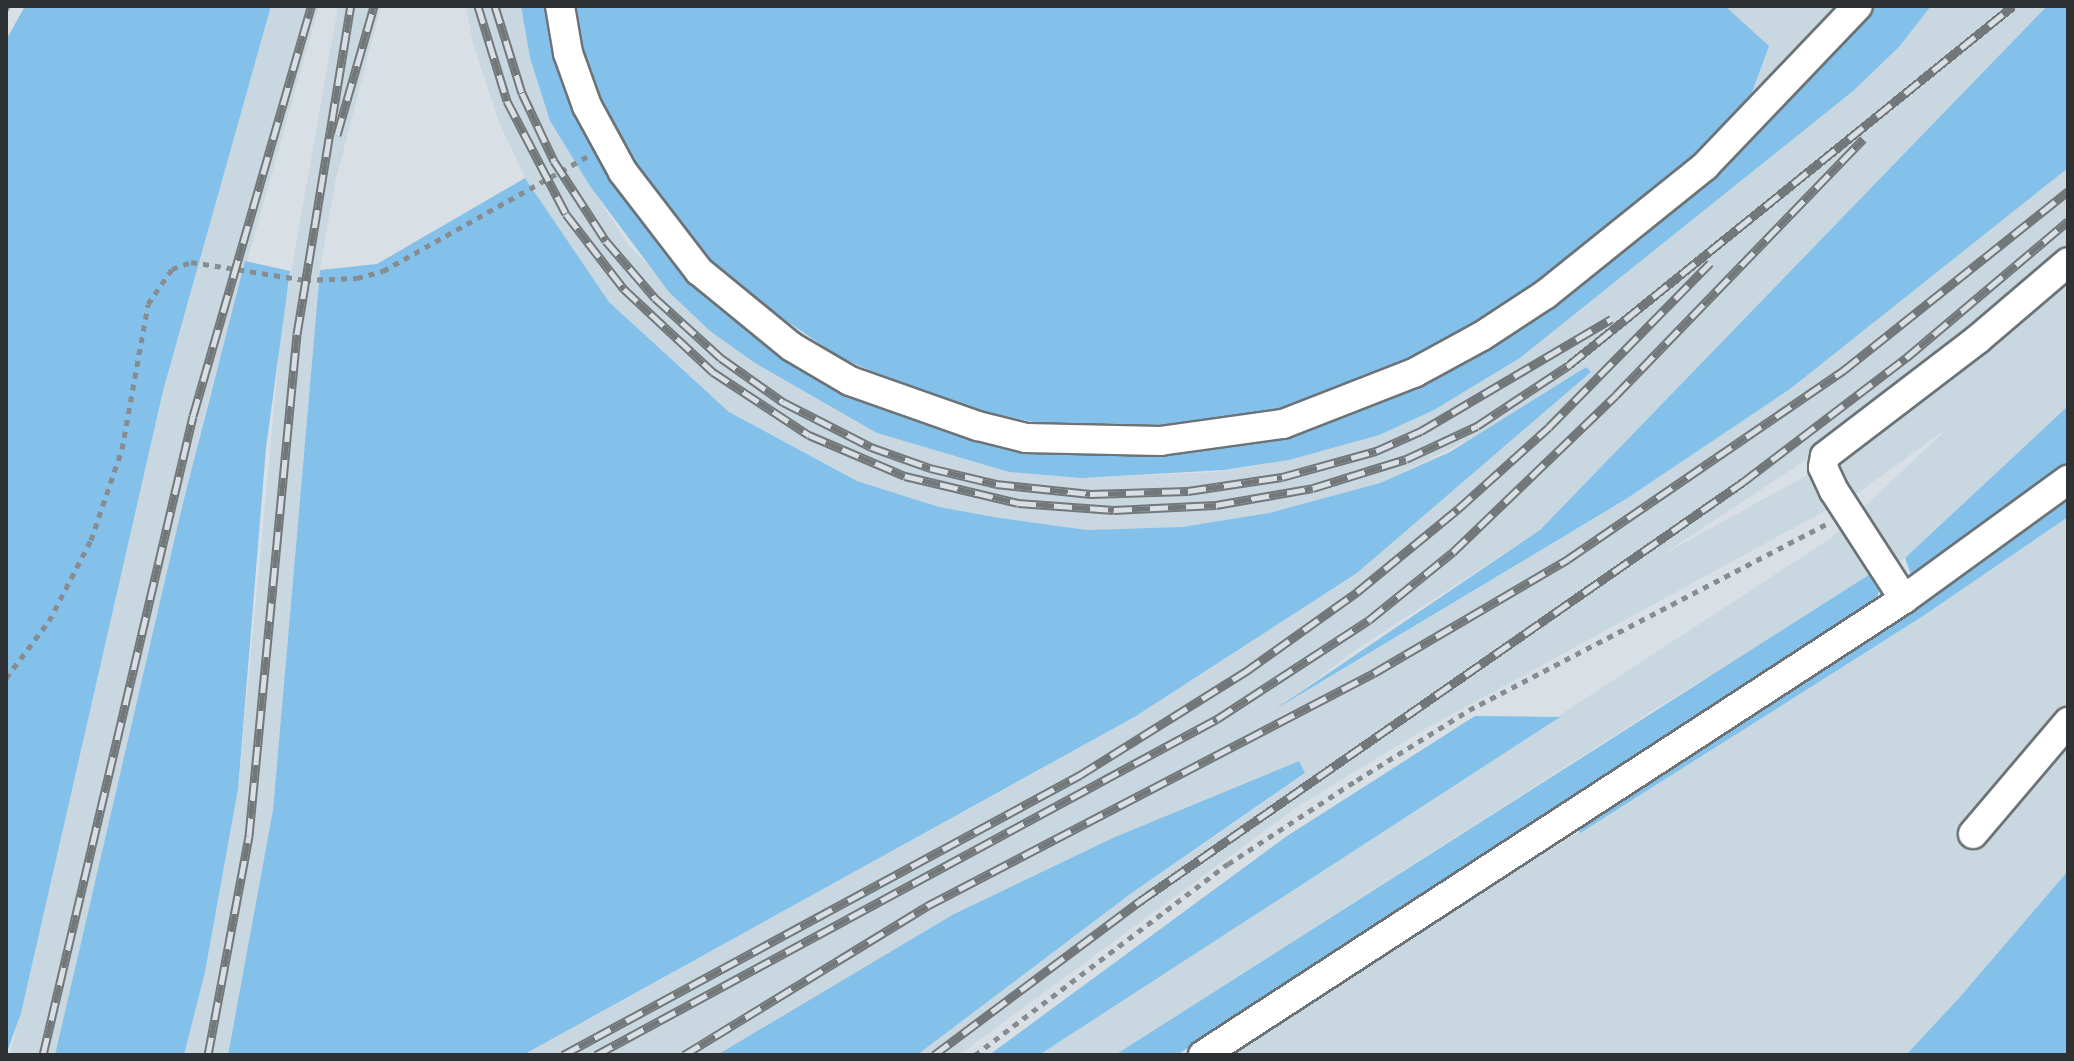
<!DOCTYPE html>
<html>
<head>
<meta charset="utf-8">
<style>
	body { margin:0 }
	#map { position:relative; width:2074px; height:1061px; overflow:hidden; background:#d9e0e5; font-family:Merriweather,serif }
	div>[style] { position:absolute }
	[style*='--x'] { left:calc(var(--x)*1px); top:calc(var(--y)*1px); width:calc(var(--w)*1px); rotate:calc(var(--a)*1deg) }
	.built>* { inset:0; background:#c9d7e1 }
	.green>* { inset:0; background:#83c1ea }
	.path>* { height:5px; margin-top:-2.5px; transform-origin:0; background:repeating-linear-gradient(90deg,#868c8f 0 6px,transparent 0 12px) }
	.roads { filter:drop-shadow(2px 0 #6c7377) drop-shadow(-2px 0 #6c7377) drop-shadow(0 2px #6c7377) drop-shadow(0 -2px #6c7377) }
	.minor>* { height:28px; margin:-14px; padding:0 14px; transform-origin:14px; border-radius:14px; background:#fff }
	.rail>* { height:9px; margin-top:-4.5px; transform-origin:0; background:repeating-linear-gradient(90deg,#d9e0e5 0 18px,#72777a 0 36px); box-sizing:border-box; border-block:2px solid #72777a }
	span { translate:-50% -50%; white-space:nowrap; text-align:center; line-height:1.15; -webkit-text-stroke:8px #d9e0e5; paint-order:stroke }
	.frame { position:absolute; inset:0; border:8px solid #2e3133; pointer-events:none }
</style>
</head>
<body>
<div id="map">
	<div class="built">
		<div style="clip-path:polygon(271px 6px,319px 6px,211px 390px,55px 1055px,10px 1055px,163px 391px)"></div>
		<div style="clip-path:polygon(338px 6px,381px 6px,335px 183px,320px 270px,273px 810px,228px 1055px,184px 1055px,205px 972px,238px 789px,282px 324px)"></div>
		<div style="clip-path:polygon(466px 6px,521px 6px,530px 58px,550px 122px,627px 243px,710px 331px,877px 433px,1009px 472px,1082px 478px,1215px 472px,1289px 460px,1434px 410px,1520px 358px,1853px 91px,1899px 47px,1931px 6px,2047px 6px,1540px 530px,1356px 650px,1285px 703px,1626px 499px,1790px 389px,2068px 168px,2068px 244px,1915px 376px,1803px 462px,1657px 558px,1804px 477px,2068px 275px,2068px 406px,1905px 558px,1679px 694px,1115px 1055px,1039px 1055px,1831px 538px,1950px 426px,1858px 493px,1427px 728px,1300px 805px,959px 1055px,917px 1055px,1133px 892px,1305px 774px,1298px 761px,1115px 837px,954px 914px,717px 1055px,523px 1055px,1136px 716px,1357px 573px,1591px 372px,1585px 367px,1499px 425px,1380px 483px,1269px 513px,1182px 527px,1087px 530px,1000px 518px,939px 507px,857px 481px,729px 412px,609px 302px,525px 178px,499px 122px,473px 44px)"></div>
		<div style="clip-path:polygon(1630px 6px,1835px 6px,1748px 103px)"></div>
		<div style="clip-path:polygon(2068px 517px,2068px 1055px,1224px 1055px,1923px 616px)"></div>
	</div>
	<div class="green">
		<div style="clip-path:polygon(25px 6px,271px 6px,163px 391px,21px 1013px,6px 1055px,6px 40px)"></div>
		<div style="clip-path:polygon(521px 6px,548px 6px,622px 189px,658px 241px,711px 299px,760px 337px,925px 421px,1273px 434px,1349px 416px,1498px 333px,1868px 6px,1931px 6px,1899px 47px,1853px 91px,1520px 358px,1434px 410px,1379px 435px,1289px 460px,1224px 470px,1081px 478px,1009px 472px,877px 433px,755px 363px,710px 331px,669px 292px,590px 186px,550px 121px,530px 58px)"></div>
		<div style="clip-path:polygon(568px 6px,1725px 6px,1769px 46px,1748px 103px,1672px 178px,1602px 237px,1460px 332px,1385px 374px,1244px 420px,1103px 429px,1043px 424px,972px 409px,903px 385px,839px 357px,746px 293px,698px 250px,624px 150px,589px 76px)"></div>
		<div style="clip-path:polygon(2047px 6px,2068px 6px,2068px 168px,1790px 389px,1626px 499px,1274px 710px,1540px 530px)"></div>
		<div style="clip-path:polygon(525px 178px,609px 302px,729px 412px,857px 481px,939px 507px,1000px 518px,1087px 530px,1182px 527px,1269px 513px,1380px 483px,1450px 452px,1586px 367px,1591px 372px,1357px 573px,1136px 716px,523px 1055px,228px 1055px,273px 810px,320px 270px,377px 264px)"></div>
		<div style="clip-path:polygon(245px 261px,290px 271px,266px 448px,238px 789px,205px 972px,184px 1055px,55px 1055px,182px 507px)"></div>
		<div style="clip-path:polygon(2068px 406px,2068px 466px,1913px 580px,1905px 558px)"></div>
		<div style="clip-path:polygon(2068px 493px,2068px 517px,1923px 616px,1580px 833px,1578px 827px)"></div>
		<div style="clip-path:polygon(1872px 573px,1879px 592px,1872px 608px,1559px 805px,1177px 1055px,1115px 1055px)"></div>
		<div style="clip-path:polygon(1475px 716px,1560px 717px,1039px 1055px,989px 1055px,1287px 836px)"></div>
		<div style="clip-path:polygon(1299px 761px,1305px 773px,1133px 892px,917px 1055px,717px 1055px,954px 914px,1115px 837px)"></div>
		<div style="clip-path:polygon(2068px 871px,2068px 1055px,1906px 1055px,1960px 997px)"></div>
	</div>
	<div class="path">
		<div style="--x:6;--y:10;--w:4;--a:-63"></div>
		<div style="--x:6;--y:678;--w:71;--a:-53"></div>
		<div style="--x:49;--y:621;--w:91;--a:-62.6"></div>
		<div style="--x:91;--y:540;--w:96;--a:-71.2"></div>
		<div style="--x:122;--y:449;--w:147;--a:-79.8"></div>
		<div style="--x:148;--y:304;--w:42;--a:-55.6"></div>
		<div style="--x:172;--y:269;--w:20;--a:-20"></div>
		<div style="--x:191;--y:262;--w:115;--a:9"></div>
		<div style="--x:305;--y:280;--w:52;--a:-2.2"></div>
		<div style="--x:357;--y:278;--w:27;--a:-15"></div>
		<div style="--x:383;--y:271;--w:235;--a:-29.3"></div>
		<div style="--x:975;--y:1055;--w:317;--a:-37.1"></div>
		<div style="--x:1228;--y:864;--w:154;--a:-33.1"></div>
		<div style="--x:1357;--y:780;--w:132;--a:-32"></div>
		<div style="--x:1469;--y:710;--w:403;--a:-27.5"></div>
	</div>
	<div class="roads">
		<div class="minor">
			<div style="--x:560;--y:6;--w:48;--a:80.3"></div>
			<div style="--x:568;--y:53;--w:56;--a:70.3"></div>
			<div style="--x:587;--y:106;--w:75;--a:61.4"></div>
			<div style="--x:623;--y:172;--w:125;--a:52.5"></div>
			<div style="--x:699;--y:271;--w:120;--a:39.3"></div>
			<div style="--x:792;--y:347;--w:67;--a:30.4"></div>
			<div style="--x:850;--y:381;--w:136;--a:19.4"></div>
			<div style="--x:978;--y:426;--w:49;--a:14"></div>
			<div style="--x:1026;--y:438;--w:134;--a:1.3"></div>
			<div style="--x:1160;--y:441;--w:124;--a:-7.9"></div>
			<div style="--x:1283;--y:424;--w:141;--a:-21.3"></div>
			<div style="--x:1414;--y:373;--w:77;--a:-28.6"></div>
			<div style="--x:1482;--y:336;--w:77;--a:-33.3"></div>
			<div style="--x:1546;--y:294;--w:204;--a:-38.8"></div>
			<div style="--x:1705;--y:166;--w:221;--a:-46.3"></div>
			<div style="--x:1904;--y:599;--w:129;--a:-122.9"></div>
			<div style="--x:1834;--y:491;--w:26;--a:-115"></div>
			<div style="--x:1823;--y:467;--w:11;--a:-80"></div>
			<div style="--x:1825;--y:456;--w:193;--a:-37.4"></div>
			<div style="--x:1978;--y:339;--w:118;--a:-40.5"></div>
			<div style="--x:1973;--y:834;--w:147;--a:-49.7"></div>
			<div style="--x:1203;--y:1055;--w:836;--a:-33.04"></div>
			<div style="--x:1904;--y:599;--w:203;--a:-36"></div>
		</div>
	</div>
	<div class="rail">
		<div style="--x:478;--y:6;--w:99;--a:73"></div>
		<div style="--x:507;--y:101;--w:127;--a:62.4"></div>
		<div style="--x:566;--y:214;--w:95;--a:52.3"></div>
		<div style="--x:624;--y:289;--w:122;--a:43"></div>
		<div style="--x:713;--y:372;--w:115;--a:33.3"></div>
		<div style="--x:809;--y:435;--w:104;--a:23.1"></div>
		<div style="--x:905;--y:476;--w:116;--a:13.4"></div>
		<div style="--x:1018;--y:503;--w:96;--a:4.2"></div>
		<div style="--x:1114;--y:510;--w:102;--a:-2.8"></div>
		<div style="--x:1216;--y:505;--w:98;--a:-9.9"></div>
		<div style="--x:1313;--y:488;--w:97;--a:-17.3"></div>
		<div style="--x:1406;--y:459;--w:78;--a:-24.9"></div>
		<div style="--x:1477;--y:426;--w:110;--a:-33.5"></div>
		<div style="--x:1569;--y:365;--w:571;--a:-38.96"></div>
		<div style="--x:495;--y:6;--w:91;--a:72.8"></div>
		<div style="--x:522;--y:93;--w:75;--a:64.8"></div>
		<div style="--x:554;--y:161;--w:95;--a:57"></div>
		<div style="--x:606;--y:241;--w:75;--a:49.3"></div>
		<div style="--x:655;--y:298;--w:89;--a:42.3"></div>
		<div style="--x:721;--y:358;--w:76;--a:35.4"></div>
		<div style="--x:783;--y:402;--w:99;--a:27.1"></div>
		<div style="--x:871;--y:447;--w:63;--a:19.6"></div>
		<div style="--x:930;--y:468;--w:68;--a:13.6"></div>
		<div style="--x:996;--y:484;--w:95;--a:6.1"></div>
		<div style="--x:1090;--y:494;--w:98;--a:-1.8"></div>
		<div style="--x:1188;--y:491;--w:95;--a:-8.5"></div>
		<div style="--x:1282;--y:477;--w:98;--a:-15.5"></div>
		<div style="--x:1376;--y:451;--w:49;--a:-24"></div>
		<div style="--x:1421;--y:431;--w:221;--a:-30.5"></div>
		<div style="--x:337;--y:135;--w:134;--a:-74"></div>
		<div style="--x:43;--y:1055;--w:656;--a:-76.79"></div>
		<div style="--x:193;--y:416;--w:427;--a:-73.9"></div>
		<div style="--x:208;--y:1055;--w:223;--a:-79.4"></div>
		<div style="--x:249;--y:836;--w:504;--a:-84.54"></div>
		<div style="--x:297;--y:334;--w:332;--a:-80.7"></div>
		<div style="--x:563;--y:1055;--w:588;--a:-28.44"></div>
		<div style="--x:1080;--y:775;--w:195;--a:-32"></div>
		<div style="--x:1245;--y:672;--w:138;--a:-35.5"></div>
		<div style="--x:1357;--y:592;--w:131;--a:-39.4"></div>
		<div style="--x:1458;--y:509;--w:122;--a:-42"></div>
		<div style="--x:1549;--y:427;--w:230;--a:-45.5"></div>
		<div style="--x:596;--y:1055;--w:706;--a:-28.42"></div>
		<div style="--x:1217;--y:719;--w:181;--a:-33.1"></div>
		<div style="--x:1369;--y:620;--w:108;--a:-39"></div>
		<div style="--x:1453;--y:552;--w:226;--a:-43.9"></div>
		<div style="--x:1616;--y:395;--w:356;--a:-46"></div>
		<div style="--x:684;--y:1055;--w:285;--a:-31.5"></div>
		<div style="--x:927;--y:906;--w:504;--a:-27.53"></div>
		<div style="--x:1374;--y:673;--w:225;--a:-30.4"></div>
		<div style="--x:1568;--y:559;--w:335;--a:-34.4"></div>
		<div style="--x:1844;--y:370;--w:287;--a:-38.6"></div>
		<div style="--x:934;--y:1055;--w:257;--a:-36.8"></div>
		<div style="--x:1140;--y:901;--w:734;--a:-34.79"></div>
		<div style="--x:1743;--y:482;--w:205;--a:-37.3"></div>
		<div style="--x:1906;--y:358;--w:212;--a:-40.2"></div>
	</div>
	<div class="frame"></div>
</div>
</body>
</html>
